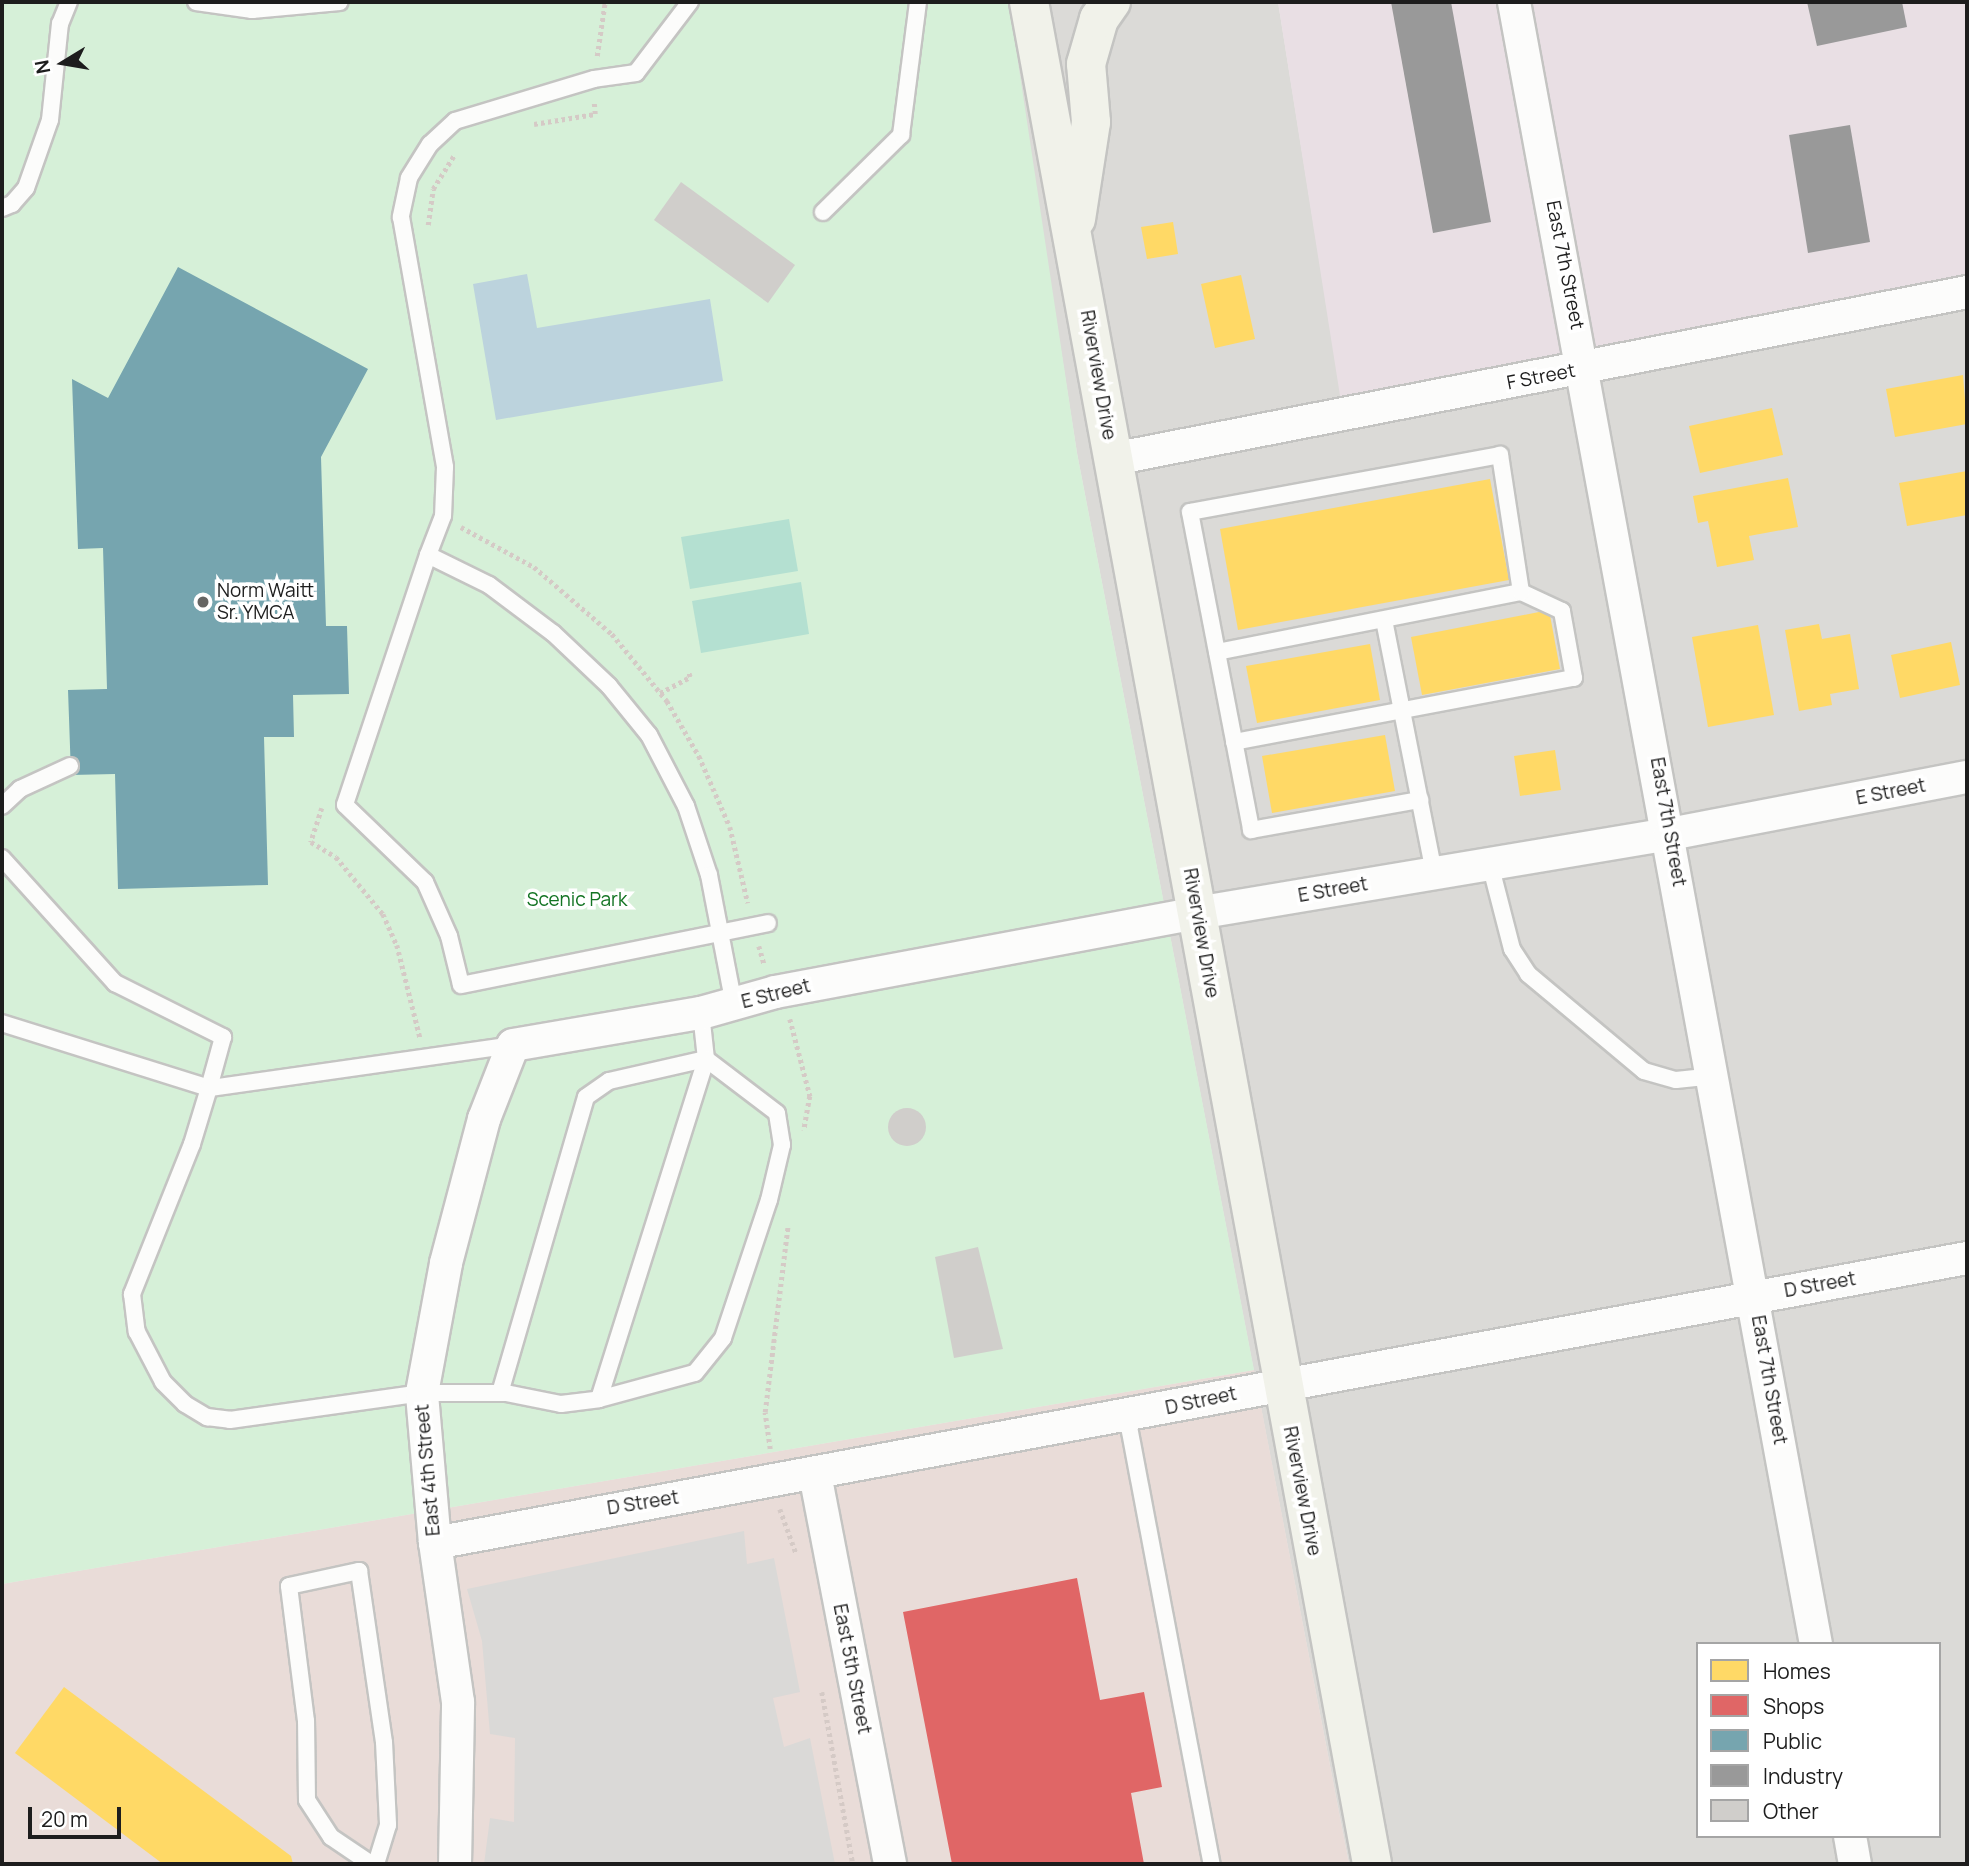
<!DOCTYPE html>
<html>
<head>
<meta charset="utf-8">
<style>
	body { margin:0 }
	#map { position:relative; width:1969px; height:1866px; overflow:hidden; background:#eceae6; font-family:Manrope,sans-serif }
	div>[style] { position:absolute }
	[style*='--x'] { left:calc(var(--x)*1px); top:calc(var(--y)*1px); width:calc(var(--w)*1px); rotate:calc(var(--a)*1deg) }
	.residential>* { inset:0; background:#dbdad7 }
	.commercial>* { inset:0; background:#e9dcd8 }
	.industrial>* { inset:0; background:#e9dfe4 }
	.religious>* { inset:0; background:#dad9d7 }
	.park>* { inset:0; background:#d6f0d8 }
	.pitch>* { inset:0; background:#b4e0d1 }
	.water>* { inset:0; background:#bcd3dd }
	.homes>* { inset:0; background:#ffd966 }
	.shops>* { inset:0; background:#e06666 }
	.public>* { inset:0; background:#76a5af }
	.industry>* { inset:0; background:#999 }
	.building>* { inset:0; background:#d0cecb }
	.round { border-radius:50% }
	.path>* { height:4.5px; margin-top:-2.25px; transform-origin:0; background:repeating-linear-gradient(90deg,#d5cac6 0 3.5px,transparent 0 7px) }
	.roads { filter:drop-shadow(2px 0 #c4c4c2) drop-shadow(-2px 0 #c4c4c2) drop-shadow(0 2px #c4c4c2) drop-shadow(0 -2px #c4c4c2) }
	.service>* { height:16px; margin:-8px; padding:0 8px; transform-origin:8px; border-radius:8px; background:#fcfcfb }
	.minor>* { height:32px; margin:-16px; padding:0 16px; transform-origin:16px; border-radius:16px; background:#fcfcfb }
	.secondary>* { height:38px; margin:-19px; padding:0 19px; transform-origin:19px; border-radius:19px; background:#f1f2ea }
	.dots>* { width:19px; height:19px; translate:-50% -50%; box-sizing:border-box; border:4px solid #fff; border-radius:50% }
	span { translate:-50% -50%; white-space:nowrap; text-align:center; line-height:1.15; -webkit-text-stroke:7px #fff; paint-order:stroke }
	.street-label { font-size:19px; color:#1d1d1d }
	.poi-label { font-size:19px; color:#1d1d1d }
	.left { translate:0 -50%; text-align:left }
	.park-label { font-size:19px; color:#137423 }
	.frame { position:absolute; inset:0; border:4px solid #1d1d1d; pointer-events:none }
	.legend { position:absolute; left:1696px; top:1642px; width:245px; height:196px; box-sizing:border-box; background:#fff; border:2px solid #a5a5a5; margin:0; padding:9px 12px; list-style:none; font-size:21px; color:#1d1d1d }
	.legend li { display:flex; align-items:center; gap:14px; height:35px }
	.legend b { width:35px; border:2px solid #a5a5a5 }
	.north { position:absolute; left:28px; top:28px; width:70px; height:70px; -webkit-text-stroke:5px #fff; paint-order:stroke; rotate:259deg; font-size:19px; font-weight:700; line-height:28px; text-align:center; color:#1d1d1d }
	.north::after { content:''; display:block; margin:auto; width:24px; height:32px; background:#1d1d1d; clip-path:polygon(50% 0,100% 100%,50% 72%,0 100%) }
	.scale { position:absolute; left:28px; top:1807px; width:93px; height:32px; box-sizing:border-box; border:4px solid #1d1d1d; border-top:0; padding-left:9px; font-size:21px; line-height:24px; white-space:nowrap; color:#1d1d1d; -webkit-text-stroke:5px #fff; paint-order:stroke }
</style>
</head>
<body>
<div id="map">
	<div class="residential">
		<div style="clip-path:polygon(evenodd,1020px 2px,1278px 2px,1342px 402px,1967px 281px,1967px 1864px,1349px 1864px,1077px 453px,1009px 16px,1020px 2px,1698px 1644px,1939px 1644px,1939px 1836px,1698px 1836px,1698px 1644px)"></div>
	</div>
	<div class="commercial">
		<div style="clip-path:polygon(1254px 1370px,1349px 1864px,2px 1864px,2px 1584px)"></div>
	</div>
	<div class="industrial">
		<div style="clip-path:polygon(1278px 2px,1967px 2px,1967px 281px,1341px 402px)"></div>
	</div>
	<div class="religious">
		<div style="clip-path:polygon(744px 1531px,747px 1564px,774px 1558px,800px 1692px,773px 1698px,784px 1747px,810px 1738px,835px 1864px,484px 1864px,490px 1818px,514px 1822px,515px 1738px,490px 1734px,482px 1641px,467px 1589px)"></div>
	</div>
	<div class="park">
		<div style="clip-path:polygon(2px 2px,1009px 2px,1077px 453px,1254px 1370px,2px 1584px)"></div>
	</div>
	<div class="pitch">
		<div style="clip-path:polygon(789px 519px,798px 571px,690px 589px,681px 537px)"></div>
		<div style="clip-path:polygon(801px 582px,809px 634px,701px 653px,692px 601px)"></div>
	</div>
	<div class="water">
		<div style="clip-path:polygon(527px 274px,537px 328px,710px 299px,723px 381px,496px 420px,473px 284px)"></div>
	</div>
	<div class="homes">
		<div style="clip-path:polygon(1173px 222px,1178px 254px,1147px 259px,1141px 227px)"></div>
		<div style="clip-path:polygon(1241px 275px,1255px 339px,1215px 348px,1201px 284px)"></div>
		<div style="clip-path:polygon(1963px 375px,1967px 424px,1895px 437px,1886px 389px)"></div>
		<div style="clip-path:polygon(1772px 408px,1783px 455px,1700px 473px,1689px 426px)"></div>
		<div style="clip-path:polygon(1967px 471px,1967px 515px,1907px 526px,1899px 483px)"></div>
		<div style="clip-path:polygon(1788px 478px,1798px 527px,1749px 536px,1754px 560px,1717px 567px,1708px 521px,1698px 523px,1693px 496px)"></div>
		<div style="clip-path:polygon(1490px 479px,1509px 580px,1238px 630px,1220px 529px)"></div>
		<div style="clip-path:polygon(1549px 610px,1560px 669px,1422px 695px,1411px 637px)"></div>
		<div style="clip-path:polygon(1819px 624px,1822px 639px,1850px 634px,1859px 689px,1830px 694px,1832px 705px,1799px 711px,1785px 630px)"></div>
		<div style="clip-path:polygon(1758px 625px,1774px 715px,1708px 727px,1692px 637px)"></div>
		<div style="clip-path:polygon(1951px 642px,1960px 685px,1900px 698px,1891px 655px)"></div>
		<div style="clip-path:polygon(1370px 644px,1380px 700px,1257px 723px,1246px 666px)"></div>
		<div style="clip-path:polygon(1385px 735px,1395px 791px,1272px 813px,1262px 756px)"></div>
		<div style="clip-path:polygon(1555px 750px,1561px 790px,1520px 796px,1514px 756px)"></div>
		<div style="clip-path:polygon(64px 1687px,291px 1856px,293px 1864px,163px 1864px,15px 1753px)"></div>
	</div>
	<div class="shops">
		<div style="clip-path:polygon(1077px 1578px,1100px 1700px,1144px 1692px,1162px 1787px,1131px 1793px,1144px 1864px,952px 1864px,903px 1612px)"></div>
	</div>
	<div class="public">
		<div style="clip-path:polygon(178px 267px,368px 369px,321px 457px,326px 626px,347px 626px,349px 694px,293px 695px,294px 737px,264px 737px,268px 885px,118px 889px,115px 774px,71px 775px,68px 690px,107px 689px,103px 548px,78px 549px,72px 379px,108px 398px)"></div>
	</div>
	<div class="industry">
		<div style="clip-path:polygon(1391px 2px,1451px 2px,1491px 222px,1433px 233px)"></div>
		<div style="clip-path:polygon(1807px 2px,1902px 2px,1907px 27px,1817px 46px)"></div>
		<div style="clip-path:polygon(1850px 125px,1870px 242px,1808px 253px,1789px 135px)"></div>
	</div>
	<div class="building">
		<div style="clip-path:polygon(681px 182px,795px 265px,768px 303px,654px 220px)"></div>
		<div class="round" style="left:888px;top:1108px;width:38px;height:38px"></div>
		<div style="clip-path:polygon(978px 1247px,1003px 1349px,954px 1358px,935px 1257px)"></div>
	</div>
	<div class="path">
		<div style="--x:597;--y:56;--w:55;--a:-81.6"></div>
		<div style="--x:534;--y:124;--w:62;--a:-9.3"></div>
		<div style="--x:595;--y:114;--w:11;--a:-95"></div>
		<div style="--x:428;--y:225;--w:36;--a:-82"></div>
		<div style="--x:433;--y:189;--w:39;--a:-58"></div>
		<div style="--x:461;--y:527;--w:83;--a:28.7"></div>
		<div style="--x:534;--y:567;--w:103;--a:40.7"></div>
		<div style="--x:612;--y:634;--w:87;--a:50.6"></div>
		<div style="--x:667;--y:701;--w:64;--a:59.8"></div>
		<div style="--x:699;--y:756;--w:77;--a:66.4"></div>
		<div style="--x:730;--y:827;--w:78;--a:76.7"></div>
		<div style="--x:660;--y:693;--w:34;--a:-28"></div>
		<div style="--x:690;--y:677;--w:6;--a:-108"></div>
		<div style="--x:322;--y:808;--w:36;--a:108"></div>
		<div style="--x:311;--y:842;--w:29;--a:31"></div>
		<div style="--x:336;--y:857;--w:74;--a:50.5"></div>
		<div style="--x:383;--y:914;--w:34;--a:66"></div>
		<div style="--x:397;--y:945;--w:95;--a:76"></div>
		<div style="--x:759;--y:946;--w:19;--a:74"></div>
		<div style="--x:790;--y:1019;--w:80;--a:75.4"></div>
		<div style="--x:810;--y:1096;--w:35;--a:100"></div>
		<div style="--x:770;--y:1449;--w:37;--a:-98"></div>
		<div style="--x:765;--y:1412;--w:188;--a:-83"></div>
		<div style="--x:780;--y:1509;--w:47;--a:70"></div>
		<div style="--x:822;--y:1692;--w:175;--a:79.8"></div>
	</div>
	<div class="roads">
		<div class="service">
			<div style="--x:196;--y:2;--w:57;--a:8.1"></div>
			<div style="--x:252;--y:10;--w:88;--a:-5.2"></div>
			<div style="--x:690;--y:2;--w:89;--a:127.3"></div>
			<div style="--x:636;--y:73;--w:42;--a:171.9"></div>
			<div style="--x:594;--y:79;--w:145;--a:163.2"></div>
			<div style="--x:455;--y:121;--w:34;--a:137"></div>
			<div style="--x:430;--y:144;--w:40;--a:122"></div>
			<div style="--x:409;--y:178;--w:40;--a:102"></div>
			<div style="--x:401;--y:217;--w:254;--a:80"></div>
			<div style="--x:445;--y:467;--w:49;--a:92.3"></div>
			<div style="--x:443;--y:516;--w:42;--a:111"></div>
			<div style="--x:428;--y:555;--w:68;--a:26.2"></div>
			<div style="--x:489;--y:585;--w:80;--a:36.9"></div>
			<div style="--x:553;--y:633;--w:77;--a:43.4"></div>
			<div style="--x:609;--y:686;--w:63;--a:50.8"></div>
			<div style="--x:649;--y:735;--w:80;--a:62.5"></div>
			<div style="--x:686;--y:806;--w:73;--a:71.6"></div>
			<div style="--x:709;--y:875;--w:132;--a:79.1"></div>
			<div style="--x:2;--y:208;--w:11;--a:-22"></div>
			<div style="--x:12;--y:204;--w:21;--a:-49"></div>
			<div style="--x:26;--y:188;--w:72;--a:-70.6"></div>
			<div style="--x:50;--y:120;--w:97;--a:-84.1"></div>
			<div style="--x:60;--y:24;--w:24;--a:-68"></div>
			<div style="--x:823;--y:212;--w:110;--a:-44.6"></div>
			<div style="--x:901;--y:135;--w:134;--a:-82.7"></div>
			<div style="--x:428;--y:555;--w:263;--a:108.4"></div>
			<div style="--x:345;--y:805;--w:111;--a:43.9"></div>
			<div style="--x:425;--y:882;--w:59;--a:66"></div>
			<div style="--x:449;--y:936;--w:50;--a:76.2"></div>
			<div style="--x:461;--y:985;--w:313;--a:-11.4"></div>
			<div style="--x:1384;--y:620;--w:258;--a:78.8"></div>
			<div style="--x:1217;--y:652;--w:310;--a:-11.2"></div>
			<div style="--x:1234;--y:742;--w:346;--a:-10.7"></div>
			<div style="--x:1574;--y:678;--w:68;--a:-100.2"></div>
			<div style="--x:1562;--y:611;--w:45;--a:-155.1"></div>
			<div style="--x:1521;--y:592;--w:139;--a:-98.7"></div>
			<div style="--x:1500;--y:455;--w:315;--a:169.6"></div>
			<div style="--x:1190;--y:512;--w:324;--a:79.1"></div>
			<div style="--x:1251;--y:830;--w:172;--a:-10.1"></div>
			<div style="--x:2;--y:806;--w:25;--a:-43"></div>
			<div style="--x:20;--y:789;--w:55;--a:-24.7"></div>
			<div style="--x:2;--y:858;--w:169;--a:47.9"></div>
			<div style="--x:115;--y:983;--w:121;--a:26.6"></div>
			<div style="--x:223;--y:1037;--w:53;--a:105.4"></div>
			<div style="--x:209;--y:1088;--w:217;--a:-162.6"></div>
			<div style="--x:1490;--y:864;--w:88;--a:75.5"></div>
			<div style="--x:1512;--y:949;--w:30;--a:57"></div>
			<div style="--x:1528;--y:974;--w:151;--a:39.9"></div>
			<div style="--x:1644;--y:1071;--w:33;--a:16"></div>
			<div style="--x:1676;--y:1080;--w:39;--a:-6"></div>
			<div style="--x:513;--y:1045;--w:307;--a:171.9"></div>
			<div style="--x:209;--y:1088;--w:59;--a:106.9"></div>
			<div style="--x:192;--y:1144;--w:162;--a:111.8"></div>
			<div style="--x:132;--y:1294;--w:38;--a:83"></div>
			<div style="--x:137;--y:1332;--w:56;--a:62.5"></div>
			<div style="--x:163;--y:1382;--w:31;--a:45"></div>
			<div style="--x:185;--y:1404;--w:26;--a:31"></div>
			<div style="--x:207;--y:1417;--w:23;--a:7"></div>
			<div style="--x:230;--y:1420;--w:194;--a:-8"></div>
			<div style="--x:422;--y:1393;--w:84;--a:0"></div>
			<div style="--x:506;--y:1393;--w:56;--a:11.3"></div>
			<div style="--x:561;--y:1404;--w:38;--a:-7"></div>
			<div style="--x:599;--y:1399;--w:99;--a:-15.2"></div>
			<div style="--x:695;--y:1373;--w:45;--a:-51.3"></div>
			<div style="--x:723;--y:1338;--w:145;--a:-71.6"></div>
			<div style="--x:769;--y:1200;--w:57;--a:-76.7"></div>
			<div style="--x:782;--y:1145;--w:32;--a:-99"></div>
			<div style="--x:777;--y:1113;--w:89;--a:-142.7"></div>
			<div style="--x:706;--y:1059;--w:46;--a:-96.2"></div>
			<div style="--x:500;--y:1393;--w:308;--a:-73.8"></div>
			<div style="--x:586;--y:1097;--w:28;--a:-35"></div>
			<div style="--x:609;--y:1081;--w:99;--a:-12.8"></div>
			<div style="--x:599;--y:1399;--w:356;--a:-72.5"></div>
			<div style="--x:1127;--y:1416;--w:456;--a:79.3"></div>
			<div style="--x:371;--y:1864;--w:48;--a:-146"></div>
			<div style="--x:331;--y:1837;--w:44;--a:-123"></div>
			<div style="--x:307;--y:1800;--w:79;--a:-90.7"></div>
			<div style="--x:306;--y:1721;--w:136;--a:-97.2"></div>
			<div style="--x:289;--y:1586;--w:72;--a:-12.1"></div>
			<div style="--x:359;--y:1571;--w:173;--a:81.7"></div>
			<div style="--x:384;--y:1742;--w:83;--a:87.2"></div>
			<div style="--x:388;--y:1825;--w:41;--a:107.1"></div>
		</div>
		<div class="minor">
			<div style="--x:1514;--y:2;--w:1670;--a:79.58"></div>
			<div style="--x:1113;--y:459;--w:870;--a:-11.06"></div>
			<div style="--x:815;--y:1474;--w:397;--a:79.1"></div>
			<div style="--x:435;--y:1543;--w:1558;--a:-10.54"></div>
			<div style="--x:1850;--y:1836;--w:28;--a:80"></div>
			<div style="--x:455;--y:1864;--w:162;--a:-88.9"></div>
			<div style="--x:458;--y:1702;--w:161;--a:-98.2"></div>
			<div style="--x:435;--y:1543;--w:151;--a:-95"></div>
			<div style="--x:422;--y:1393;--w:132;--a:-79.5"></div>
			<div style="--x:446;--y:1263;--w:149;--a:-75.2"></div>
			<div style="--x:484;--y:1119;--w:79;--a:-68.6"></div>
			<div style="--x:513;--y:1045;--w:191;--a:-9.7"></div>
			<div style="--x:701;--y:1013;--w:77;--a:-15.8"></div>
			<div style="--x:775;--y:992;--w:429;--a:-10.6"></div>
			<div style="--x:1197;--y:913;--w:480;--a:-9.5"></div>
			<div style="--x:1670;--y:834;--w:302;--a:-10.9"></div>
		</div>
		<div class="secondary">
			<div style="--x:1029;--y:2;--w:1893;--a:79.56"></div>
			<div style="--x:1076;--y:219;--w:98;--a:-81.2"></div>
			<div style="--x:1091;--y:122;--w:58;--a:-94.9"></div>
			<div style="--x:1086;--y:64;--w:47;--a:-73.9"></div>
			<div style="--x:1099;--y:19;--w:21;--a:-55"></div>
		</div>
	</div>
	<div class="dots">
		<div style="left:203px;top:602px;background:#656563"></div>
	</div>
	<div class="street-label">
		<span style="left:1565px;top:265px;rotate:79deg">East 7th Street</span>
		<span style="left:1098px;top:375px;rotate:80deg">Riverview Drive</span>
		<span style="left:1541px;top:377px;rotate:-11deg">F Street</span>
		<span style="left:1891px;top:792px;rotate:-11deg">E Street</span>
		<span style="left:1668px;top:822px;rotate:80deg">East 7th Street</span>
		<span style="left:1333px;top:890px;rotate:-10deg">E Street</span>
		<span style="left:1201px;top:933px;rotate:80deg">Riverview Drive</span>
		<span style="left:776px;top:994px;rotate:-14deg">E Street</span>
		<span style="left:1820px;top:1285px;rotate:-10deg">D Street</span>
		<span style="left:1769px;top:1380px;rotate:80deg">East 7th Street</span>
		<span style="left:1201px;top:1401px;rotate:-12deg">D Street</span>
		<span style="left:428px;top:1470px;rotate:-95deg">East 4th Street</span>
		<span style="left:1302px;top:1491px;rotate:79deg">Riverview Drive</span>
		<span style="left:643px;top:1503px;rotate:-9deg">D Street</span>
		<span style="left:852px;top:1669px;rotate:79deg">East 5th Street</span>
	</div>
	<div class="poi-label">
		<span class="left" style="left:217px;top:602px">Norm Waitt<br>Sr. YMCA</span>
	</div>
	<div class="park-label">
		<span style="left:577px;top:900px">Scenic Park</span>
	</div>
	<div class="frame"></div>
	<ul class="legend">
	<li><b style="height:19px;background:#ffd966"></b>Homes</li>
	<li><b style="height:19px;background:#e06666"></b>Shops</li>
	<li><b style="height:19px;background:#76a5af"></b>Public</li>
	<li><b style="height:19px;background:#999"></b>Industry</li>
	<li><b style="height:19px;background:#d0cecb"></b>Other</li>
	</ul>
	<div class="north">N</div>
	<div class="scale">20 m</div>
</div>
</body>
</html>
